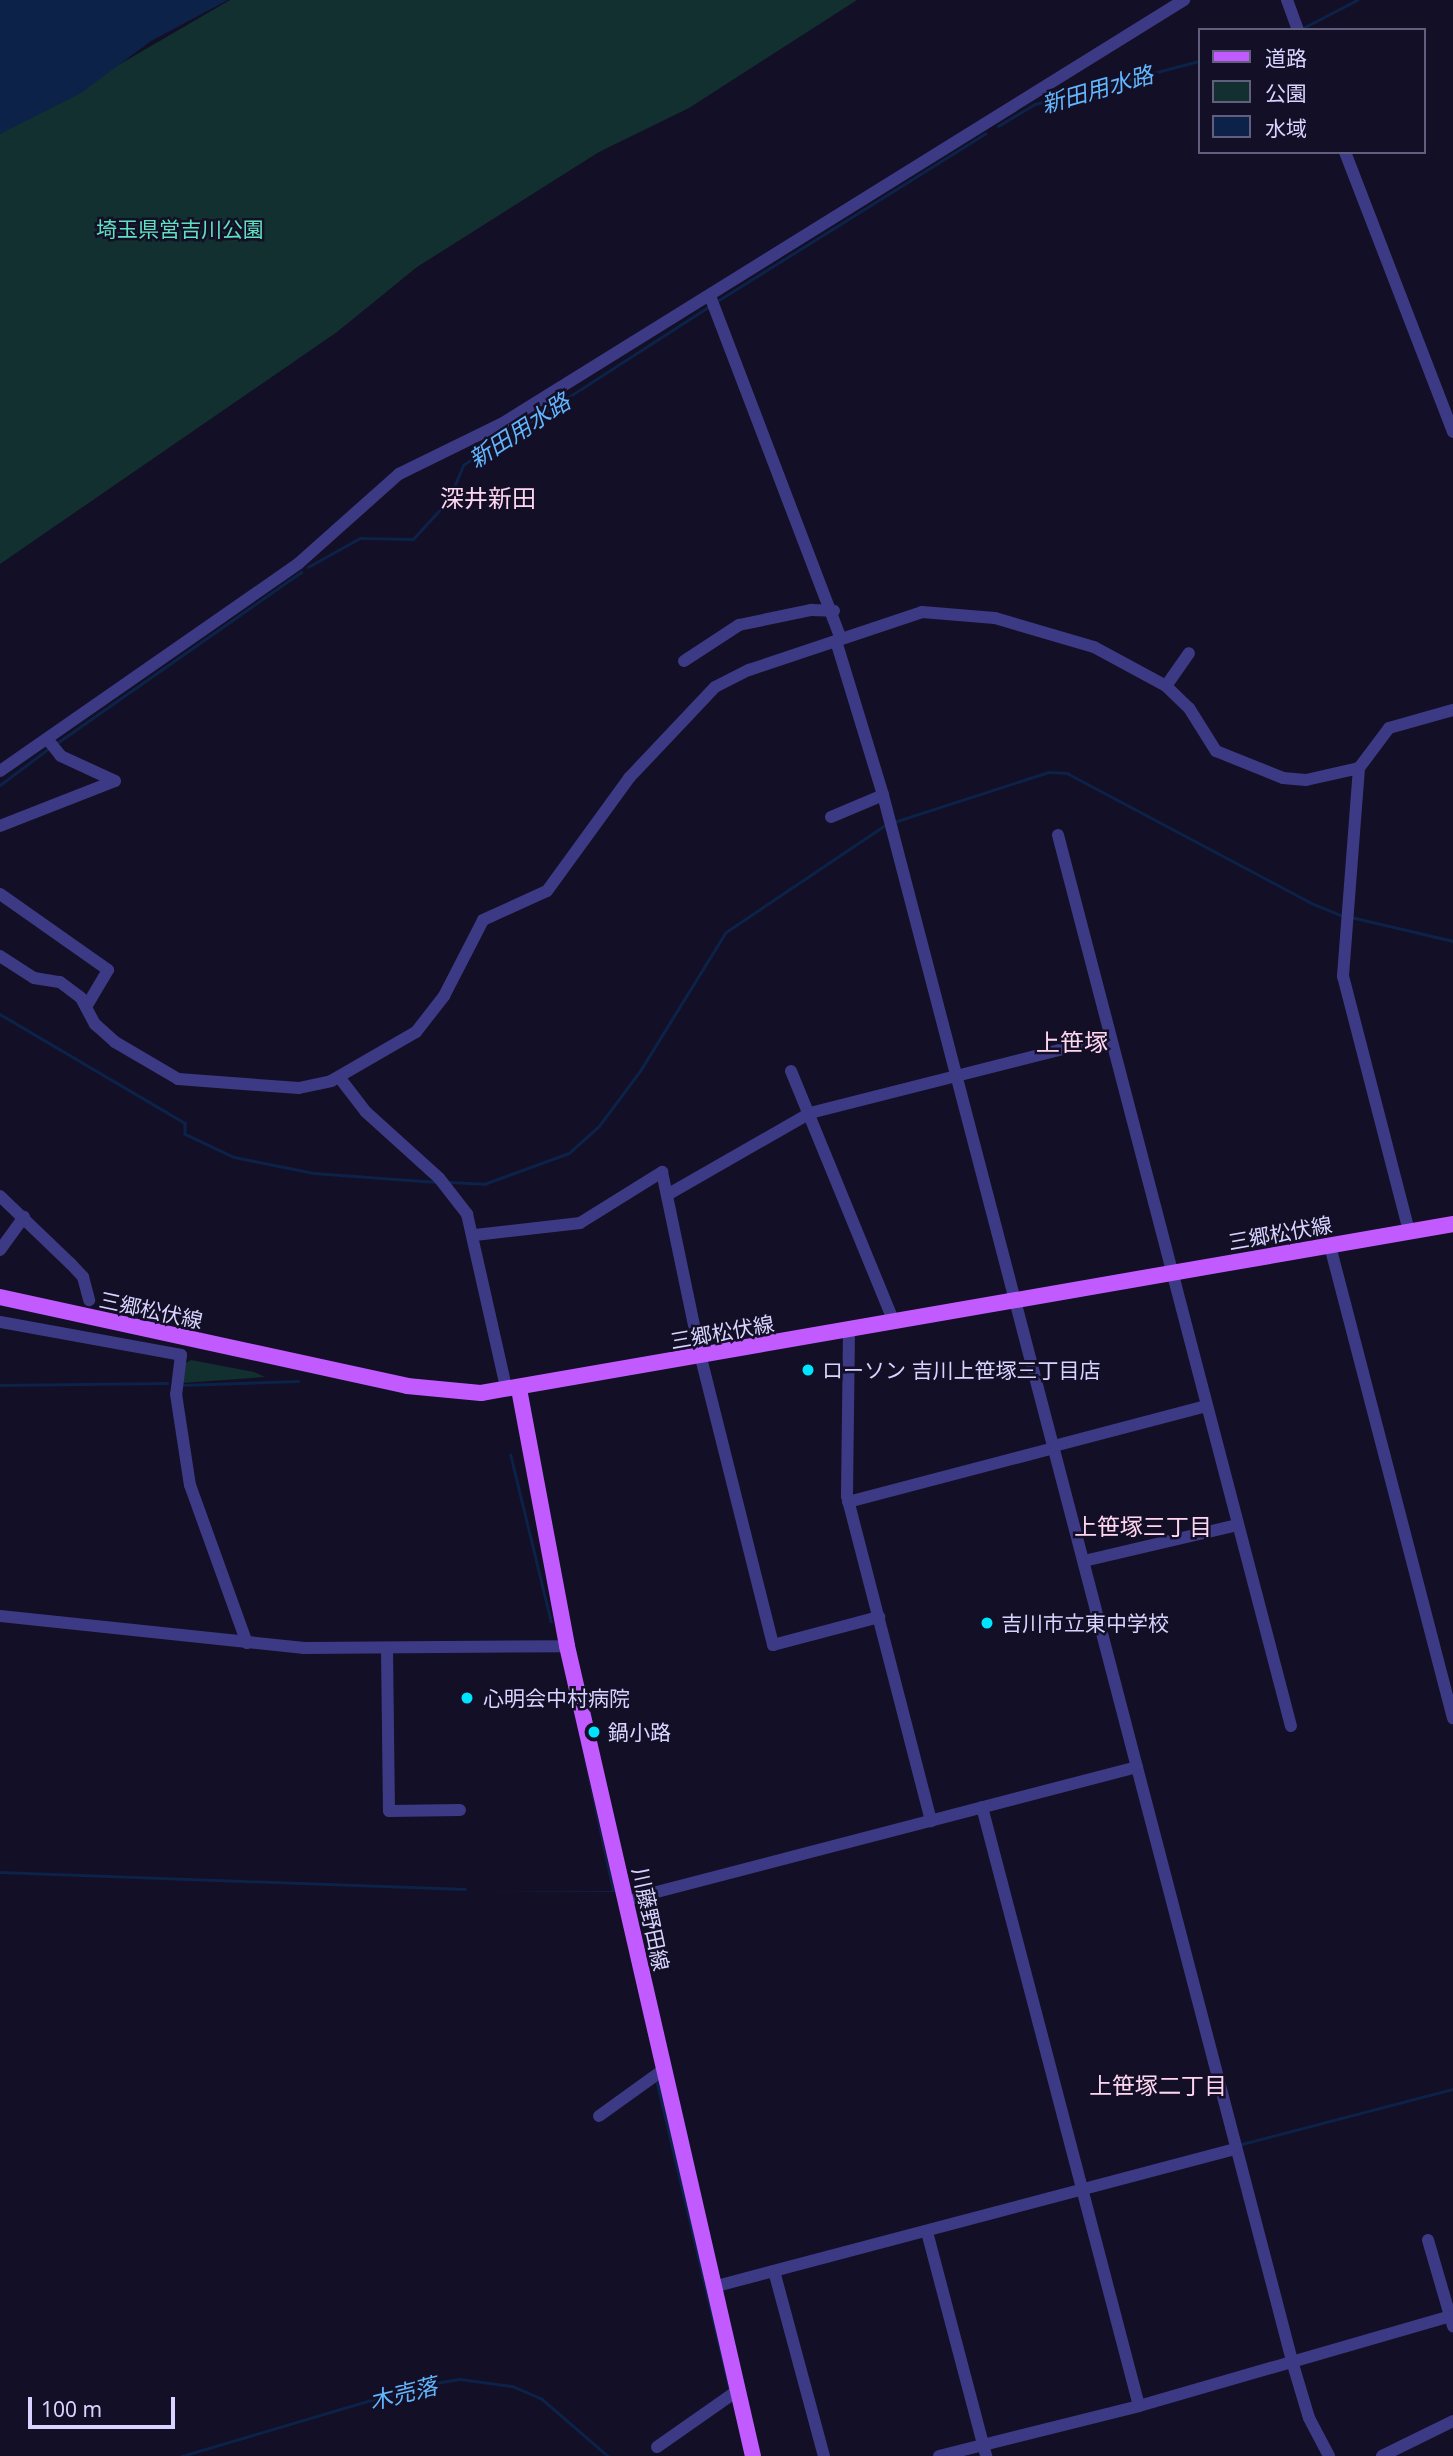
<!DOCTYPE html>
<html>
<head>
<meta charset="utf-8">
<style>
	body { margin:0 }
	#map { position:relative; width:1453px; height:2456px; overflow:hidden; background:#130f26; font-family:"Noto Sans","Noto Sans JP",sans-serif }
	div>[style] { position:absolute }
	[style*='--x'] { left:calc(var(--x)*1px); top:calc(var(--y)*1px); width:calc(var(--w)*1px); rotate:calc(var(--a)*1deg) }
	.green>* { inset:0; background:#12302f }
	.water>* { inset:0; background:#0c2248 }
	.stream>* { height:2.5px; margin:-1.25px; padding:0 1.25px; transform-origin:1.25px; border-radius:1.25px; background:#0c2248 }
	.minor>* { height:12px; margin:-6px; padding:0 6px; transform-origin:6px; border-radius:6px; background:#3d3a85 }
	.major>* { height:16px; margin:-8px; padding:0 8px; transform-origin:8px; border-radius:8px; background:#c25bff }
	.dots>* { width:19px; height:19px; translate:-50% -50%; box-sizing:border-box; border:4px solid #130f26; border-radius:50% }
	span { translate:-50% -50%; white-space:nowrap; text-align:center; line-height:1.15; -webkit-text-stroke:5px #130f26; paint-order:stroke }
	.park-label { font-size:21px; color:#5fe0c0 }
	.street-label { font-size:21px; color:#d9d4ff }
	.poi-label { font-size:21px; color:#d9d4ff }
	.left { translate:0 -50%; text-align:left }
	.water-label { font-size:23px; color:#62b6ff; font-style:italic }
	.neighbourhood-label { font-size:23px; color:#ffd6f0 }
	.quarter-label { font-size:24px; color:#ffd6f0 }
	.legend { position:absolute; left:1198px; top:28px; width:228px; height:126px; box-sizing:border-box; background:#130f26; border:2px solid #625e7d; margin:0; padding:9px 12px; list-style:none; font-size:21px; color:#d9d4ff }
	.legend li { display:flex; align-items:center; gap:14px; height:35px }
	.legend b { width:35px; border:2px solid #625e7d }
	.scale { position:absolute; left:28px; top:2397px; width:147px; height:32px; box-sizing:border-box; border:4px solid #d9d4ff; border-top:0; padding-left:9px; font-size:21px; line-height:24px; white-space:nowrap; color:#d9d4ff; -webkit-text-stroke:5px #130f26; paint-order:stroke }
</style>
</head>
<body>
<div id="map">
	<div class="green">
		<div style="clip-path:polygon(230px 0,857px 0,689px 108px,599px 152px,417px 267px,337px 332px,0 564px,0 134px)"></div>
		<div style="clip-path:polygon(191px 1360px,254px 1372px,265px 1377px,182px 1383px,184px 1364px)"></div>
	</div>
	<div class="water">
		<div style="clip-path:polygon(0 0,228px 0,151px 41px,81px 93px,0 134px)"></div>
		<div style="clip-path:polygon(509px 1454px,512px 1454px,553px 1623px,550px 1623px)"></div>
		<div style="clip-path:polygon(580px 1742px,615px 1892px,463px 1891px,612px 1891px)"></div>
		<div style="clip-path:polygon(659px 2079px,732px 2390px,729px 2392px,655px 2080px)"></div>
	</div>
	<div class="stream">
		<div style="--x:1303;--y:28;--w:61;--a:-27.4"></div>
		<div style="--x:998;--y:126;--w:43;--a:-30.7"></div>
		<div style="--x:1035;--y:104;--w:170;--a:-14.7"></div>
		<div style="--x:719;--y:300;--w:314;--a:-32"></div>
		<div style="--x:308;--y:567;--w:60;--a:-29.1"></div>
		<div style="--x:360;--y:538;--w:53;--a:1.1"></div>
		<div style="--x:413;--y:539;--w:52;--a:-47.4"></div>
		<div style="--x:448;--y:501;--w:39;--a:-67"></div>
		<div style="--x:463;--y:465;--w:294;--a:-32.8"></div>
		<div style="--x:57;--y:743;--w:298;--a:-35"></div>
		<div style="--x:0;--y:785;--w:60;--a:-36.9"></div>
		<div style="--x:894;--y:822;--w:163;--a:-17.9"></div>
		<div style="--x:1049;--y:772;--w:18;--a:3"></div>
		<div style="--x:1067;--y:773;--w:276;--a:28"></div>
		<div style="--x:1311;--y:903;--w:35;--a:22"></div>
		<div style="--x:1351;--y:917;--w:105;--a:13.2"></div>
		<div style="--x:0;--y:1014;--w:215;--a:30.5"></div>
		<div style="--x:185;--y:1123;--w:11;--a:90"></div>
		<div style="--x:185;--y:1134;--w:54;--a:25.1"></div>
		<div style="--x:234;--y:1157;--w:82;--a:11.3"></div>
		<div style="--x:314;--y:1173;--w:122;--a:4.2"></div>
		<div style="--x:450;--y:1182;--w:34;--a:3"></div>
		<div style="--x:484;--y:1184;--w:90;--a:-20"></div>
		<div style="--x:569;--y:1153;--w:40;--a:-42"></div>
		<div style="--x:599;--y:1126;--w:69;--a:-53.3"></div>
		<div style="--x:640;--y:1071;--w:163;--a:-58.3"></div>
		<div style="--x:726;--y:932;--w:194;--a:-33.9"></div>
		<div style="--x:0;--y:1385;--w:167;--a:-0.7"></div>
		<div style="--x:182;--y:1385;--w:116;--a:-2"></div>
		<div style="--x:0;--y:1872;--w:465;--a:2.1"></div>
		<div style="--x:1238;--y:2145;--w:222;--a:-14.6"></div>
		<div style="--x:182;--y:2456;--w:246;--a:-16.5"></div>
		<div style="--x:418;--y:2386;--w:43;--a:-9.5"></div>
		<div style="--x:460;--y:2379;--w:52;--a:7.7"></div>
		<div style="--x:512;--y:2386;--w:33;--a:23"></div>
		<div style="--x:542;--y:2399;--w:87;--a:40.8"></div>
	</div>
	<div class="minor">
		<div style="--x:1287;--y:0;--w:32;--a:70"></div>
		<div style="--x:1345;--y:152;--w:300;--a:68.9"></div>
		<div style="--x:710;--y:296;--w:367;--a:69.1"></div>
		<div style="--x:836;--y:641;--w:161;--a:73"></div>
		<div style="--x:883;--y:795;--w:1619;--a:75.36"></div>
		<div style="--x:1292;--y:2361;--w:59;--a:73.4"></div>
		<div style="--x:1309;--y:2418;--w:43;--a:62.2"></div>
		<div style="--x:684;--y:661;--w:66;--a:-33.2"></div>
		<div style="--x:739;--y:625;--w:74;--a:-11.8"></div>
		<div style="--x:811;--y:610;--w:23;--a:2"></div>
		<div style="--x:1166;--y:686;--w:40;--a:-55.1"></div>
		<div style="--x:1359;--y:768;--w:209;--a:94.4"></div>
		<div style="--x:1343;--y:976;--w:264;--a:75.5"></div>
		<div style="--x:0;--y:771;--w:364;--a:-34.8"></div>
		<div style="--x:299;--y:563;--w:134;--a:-41.7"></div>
		<div style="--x:399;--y:474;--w:116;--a:-26.1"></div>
		<div style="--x:503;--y:423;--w:802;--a:-31.85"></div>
		<div style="--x:831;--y:817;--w:56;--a:-22.9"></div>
		<div style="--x:0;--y:826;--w:123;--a:-21.4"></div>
		<div style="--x:115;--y:781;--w:60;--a:-155.2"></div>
		<div style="--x:61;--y:756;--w:22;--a:-129"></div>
		<div style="--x:1058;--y:835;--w:921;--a:75.35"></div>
		<div style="--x:0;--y:894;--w:132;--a:35.1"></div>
		<div style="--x:108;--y:970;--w:43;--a:120.7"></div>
		<div style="--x:0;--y:956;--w:40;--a:32.9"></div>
		<div style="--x:34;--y:978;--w:26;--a:9"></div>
		<div style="--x:60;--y:982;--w:26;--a:37"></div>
		<div style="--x:81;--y:998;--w:30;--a:62"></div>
		<div style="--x:95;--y:1024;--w:27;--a:42"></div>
		<div style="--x:115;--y:1042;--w:73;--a:30.4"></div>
		<div style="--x:178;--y:1079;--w:121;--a:4.3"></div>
		<div style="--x:299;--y:1088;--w:33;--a:-12"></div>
		<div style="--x:331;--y:1081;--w:98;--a:-30"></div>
		<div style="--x:416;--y:1032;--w:46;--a:-52.1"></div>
		<div style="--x:444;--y:996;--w:85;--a:-62.8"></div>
		<div style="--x:483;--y:920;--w:70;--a:-24.4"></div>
		<div style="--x:547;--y:891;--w:140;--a:-54"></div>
		<div style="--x:629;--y:778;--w:125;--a:-46.6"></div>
		<div style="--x:715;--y:687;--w:38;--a:-27"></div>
		<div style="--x:749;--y:670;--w:182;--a:-18.5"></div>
		<div style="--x:922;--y:612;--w:73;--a:4.7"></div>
		<div style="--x:995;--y:618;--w:103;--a:16.3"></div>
		<div style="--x:1094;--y:647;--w:82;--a:28.4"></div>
		<div style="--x:1166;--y:686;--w:32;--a:44"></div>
		<div style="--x:1189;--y:708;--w:51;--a:57.9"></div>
		<div style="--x:1216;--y:751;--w:72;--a:21.9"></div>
		<div style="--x:1283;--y:778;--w:23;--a:5"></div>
		<div style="--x:1306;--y:780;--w:54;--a:-12.8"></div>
		<div style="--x:1359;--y:768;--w:50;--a:-53.1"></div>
		<div style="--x:1389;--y:728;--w:66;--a:-15.7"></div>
		<div style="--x:791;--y:1071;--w:271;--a:67.7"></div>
		<div style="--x:339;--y:1077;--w:44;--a:52.4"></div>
		<div style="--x:366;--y:1112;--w:98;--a:42.1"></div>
		<div style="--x:439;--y:1178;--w:46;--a:52.1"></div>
		<div style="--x:467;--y:1214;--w:181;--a:77.3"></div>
		<div style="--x:667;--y:1195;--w:165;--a:-29.8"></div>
		<div style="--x:810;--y:1113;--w:309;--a:-14.2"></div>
		<div style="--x:0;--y:1196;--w:98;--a:43.8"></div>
		<div style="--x:71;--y:1264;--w:18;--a:47"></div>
		<div style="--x:83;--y:1277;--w:24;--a:75"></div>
		<div style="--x:475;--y:1235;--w:106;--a:-6.5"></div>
		<div style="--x:580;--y:1223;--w:97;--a:-31.9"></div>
		<div style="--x:662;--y:1172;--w:190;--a:78.2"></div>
		<div style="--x:701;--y:1358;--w:296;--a:75.9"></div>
		<div style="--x:773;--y:1645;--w:110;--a:-14.8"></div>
		<div style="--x:1330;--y:1246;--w:488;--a:75.4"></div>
		<div style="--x:0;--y:1250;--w:41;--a:-54"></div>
		<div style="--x:0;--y:1322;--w:184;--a:10.3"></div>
		<div style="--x:181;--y:1355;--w:39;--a:97"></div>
		<div style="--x:176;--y:1394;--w:92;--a:81.3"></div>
		<div style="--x:190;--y:1485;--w:168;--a:70.2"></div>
		<div style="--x:849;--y:1330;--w:166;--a:90.7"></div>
		<div style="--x:847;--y:1496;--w:336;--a:75.5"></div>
		<div style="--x:1054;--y:1446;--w:158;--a:-14.7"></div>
		<div style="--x:848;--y:1502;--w:213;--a:-14.7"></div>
		<div style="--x:1084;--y:1561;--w:157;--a:-13.2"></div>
		<div style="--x:0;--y:1616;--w:306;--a:6"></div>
		<div style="--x:304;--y:1648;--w:263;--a:-0.4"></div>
		<div style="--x:387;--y:1649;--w:162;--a:89.3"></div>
		<div style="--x:389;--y:1811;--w:71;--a:-0.8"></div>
		<div style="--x:982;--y:1807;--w:619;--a:75.31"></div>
		<div style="--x:626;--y:1900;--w:528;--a:-14.59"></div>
		<div style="--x:599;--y:2116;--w:79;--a:-35.7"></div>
		<div style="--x:927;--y:2232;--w:232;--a:75.2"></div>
		<div style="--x:1428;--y:2240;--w:90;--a:73.8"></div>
		<div style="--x:774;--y:2271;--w:192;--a:74.9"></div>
		<div style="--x:713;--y:2287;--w:540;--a:-14.81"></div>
		<div style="--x:657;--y:2447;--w:98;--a:-35"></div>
		<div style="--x:939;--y:2456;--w:206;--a:-14"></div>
		<div style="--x:1139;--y:2406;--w:321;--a:-16.1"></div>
		<div style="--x:1382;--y:2456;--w:79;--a:-26.2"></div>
	</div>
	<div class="major">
		<div style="--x:0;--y:1297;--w:417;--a:12.3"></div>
		<div style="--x:407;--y:1386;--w:74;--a:5.4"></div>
		<div style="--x:481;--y:1393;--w:987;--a:-9.86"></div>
		<div style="--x:519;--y:1389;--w:261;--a:79.4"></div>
		<div style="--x:567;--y:1646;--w:831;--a:77.07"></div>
	</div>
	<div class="dots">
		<div style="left:808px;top:1370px;background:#00e5ff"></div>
		<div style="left:987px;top:1623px;background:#00e5ff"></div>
		<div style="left:467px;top:1698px;background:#00e5ff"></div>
		<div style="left:594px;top:1732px;background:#00e5ff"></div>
	</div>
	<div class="park-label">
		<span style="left:180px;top:229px">埼玉県営吉川公園</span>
	</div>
	<div class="street-label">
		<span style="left:1280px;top:1233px;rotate:-10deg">三郷松伏線</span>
		<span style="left:151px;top:1310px;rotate:12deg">三郷松伏線</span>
		<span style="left:722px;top:1332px;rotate:-10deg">三郷松伏線</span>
		<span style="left:651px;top:1919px;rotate:78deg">川藤野田線</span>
	</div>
	<div class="poi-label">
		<span class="left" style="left:822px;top:1370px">ローソン 吉川上笹塚三丁目店</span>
		<span class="left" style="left:1001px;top:1623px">吉川市立東中学校</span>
		<span class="left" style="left:483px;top:1698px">心明会中村病院</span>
		<span class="left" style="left:608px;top:1732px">鍋小路</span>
	</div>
	<div class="water-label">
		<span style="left:1097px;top:89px;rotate:-16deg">新田用水路</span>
		<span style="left:519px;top:430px;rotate:-33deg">新田用水路</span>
		<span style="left:403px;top:2393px;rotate:-14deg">木売落</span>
	</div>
	<div class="neighbourhood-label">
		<span style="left:1143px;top:1526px">上笹塚三丁目</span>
		<span style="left:1158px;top:2085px">上笹塚二丁目</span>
	</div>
	<div class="quarter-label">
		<span style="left:488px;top:498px">深井新田</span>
		<span style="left:1072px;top:1042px">上笹塚</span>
	</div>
	<ul class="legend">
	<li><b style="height:9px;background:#c25bff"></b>道路</li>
	<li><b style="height:19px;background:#12302f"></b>公園</li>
	<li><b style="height:19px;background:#0c2248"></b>水域</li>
	</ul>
	<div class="scale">100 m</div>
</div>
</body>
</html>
